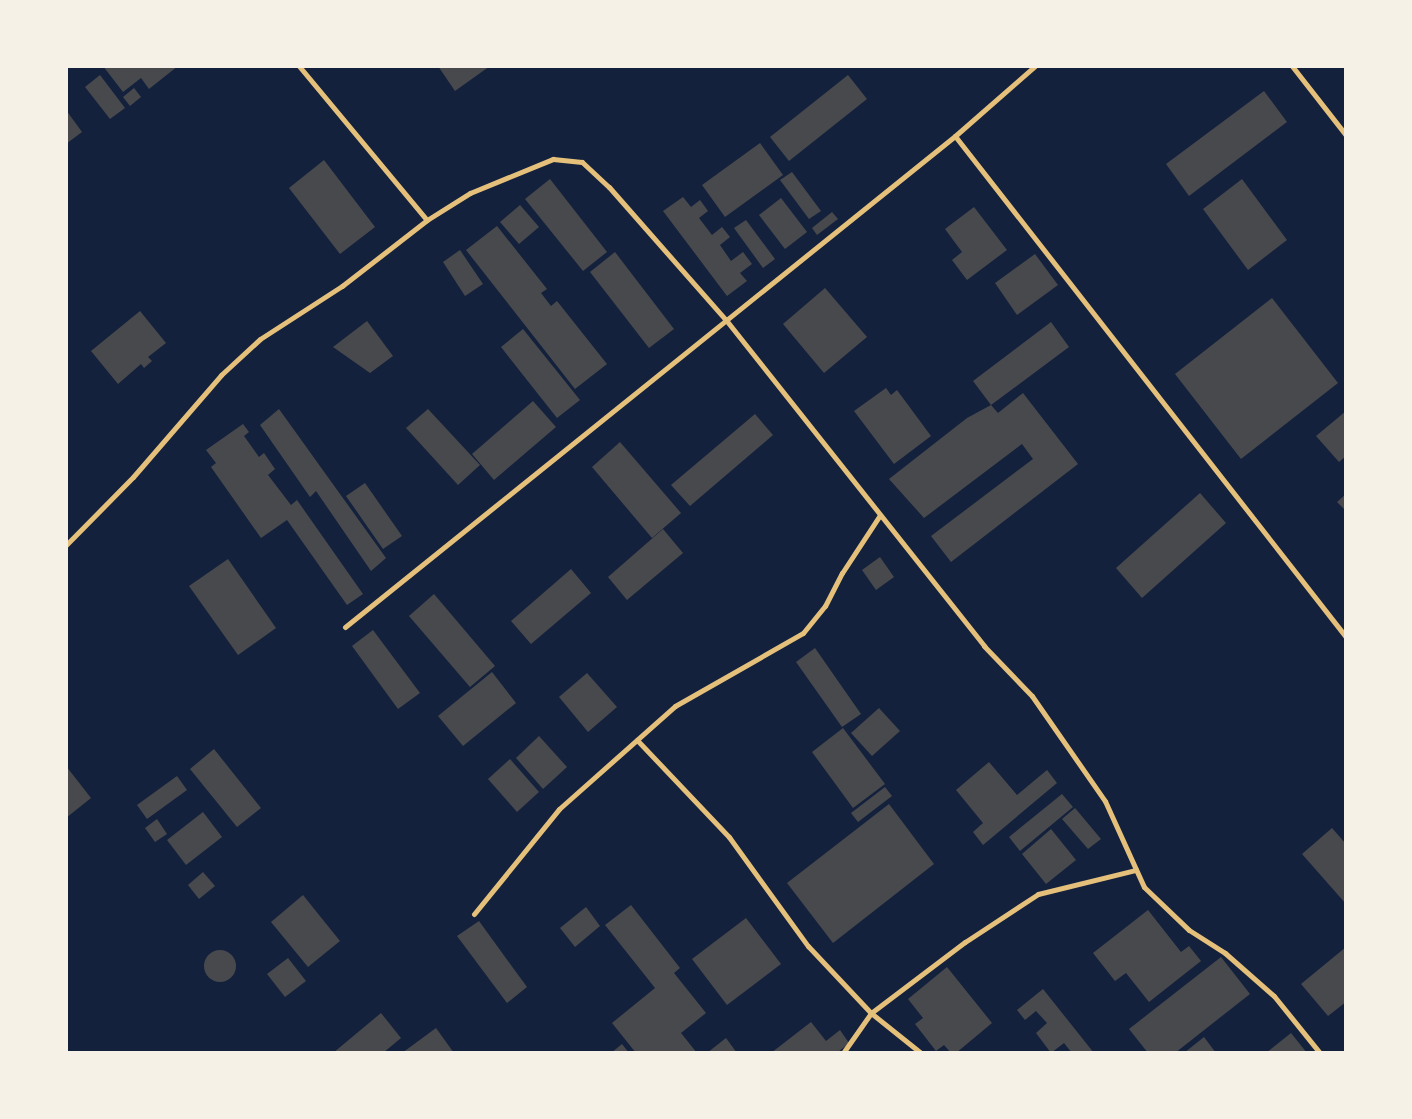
<!DOCTYPE html>
<html>
<head>
<meta charset="utf-8">
<style>
	body { margin:0 }
	#map { position:relative; width:1412px; height:1119px; overflow:hidden; background:#14213d; font-family:"PT Sans",sans-serif }
	div>[style] { position:absolute }
	[style*='--x'] { left:calc(var(--x)*1px); top:calc(var(--y)*1px); width:calc(var(--w)*1px); rotate:calc(var(--a)*1deg) }
	.building>* { inset:0; background:#48494c }
	.round { border-radius:50% }
	.minor>* { height:5px; margin:-2.5px; padding:0 2.5px; transform-origin:2.5px; border-radius:2.5px; background:#e5c07b }
	span { translate:-50% -50%; white-space:nowrap; text-align:center; line-height:1.15; -webkit-text-stroke:4.5px #f6f1e7; paint-order:stroke }
	.frame { position:absolute; inset:0; border:68px solid #f6f1e7; pointer-events:none }
</style>
</head>
<body>
<div id="map">
	<div class="building">
		<div style="clip-path:polygon(103px 66px,178px 66px,149px 89px,141px 78px,123px 92px)"></div>
		<div style="clip-path:polygon(438px 66px,490px 66px,455px 91px)"></div>
		<div style="clip-path:polygon(100px 75px,125px 108px,110px 119px,85px 87px)"></div>
		<div style="clip-path:polygon(848px 75px,867px 99px,789px 161px,770px 137px)"></div>
		<div style="clip-path:polygon(134px 88px,141px 97px,130px 106px,123px 97px)"></div>
		<div style="clip-path:polygon(1264px 91px,1287px 122px,1189px 196px,1166px 164px)"></div>
		<div style="clip-path:polygon(66px 110px,82px 132px,66px 144px)"></div>
		<div style="clip-path:polygon(760px 143px,783px 175px,725px 217px,702px 185px)"></div>
		<div style="clip-path:polygon(324px 160px,375px 227px,340px 254px,289px 188px)"></div>
		<div style="clip-path:polygon(792px 172px,821px 211px,809px 219px,780px 180px)"></div>
		<div style="clip-path:polygon(550px 179px,607px 252px,583px 271px,525px 199px)"></div>
		<div style="clip-path:polygon(1242px 179px,1287px 240px,1248px 270px,1203px 209px)"></div>
		<div style="clip-path:polygon(683px 197px,691px 207px,700px 200px,708px 211px,699px 218px,712px 235px,722px 227px,730px 237px,720px 245px,731px 261px,743px 252px,752px 264px,740px 273px,747px 281px,727px 296px,663px 211px)"></div>
		<div style="clip-path:polygon(781px 198px,807px 232px,785px 249px,759px 215px)"></div>
		<div style="clip-path:polygon(520px 205px,539px 227px,519px 244px,500px 222px)"></div>
		<div style="clip-path:polygon(974px 207px,1007px 250px,967px 280px,952px 260px,962px 252px,945px 229px)"></div>
		<div style="clip-path:polygon(832px 212px,838px 219px,817px 235px,812px 228px)"></div>
		<div style="clip-path:polygon(746px 220px,775px 259px,763px 268px,734px 228px)"></div>
		<div style="clip-path:polygon(497px 226px,547px 289px,541px 293px,551px 306px,557px 301px,607px 364px,575px 389px,466px 250px)"></div>
		<div style="clip-path:polygon(460px 250px,483px 284px,465px 296px,443px 262px)"></div>
		<div style="clip-path:polygon(615px 252px,674px 329px,649px 348px,590px 272px)"></div>
		<div style="clip-path:polygon(1035px 254px,1058px 285px,1017px 315px,995px 283px)"></div>
		<div style="clip-path:polygon(825px 288px,867px 337px,824px 373px,783px 324px)"></div>
		<div style="clip-path:polygon(1272px 298px,1338px 383px,1241px 459px,1175px 374px)"></div>
		<div style="clip-path:polygon(140px 311px,166px 343px,148px 357px,152px 361px,144px 368px,141px 364px,118px 384px,91px 351px)"></div>
		<div style="clip-path:polygon(367px 321px,393px 356px,370px 373px,333px 347px)"></div>
		<div style="clip-path:polygon(1051px 322px,1069px 347px,991px 405px,998px 413px,1023px 393px,1078px 464px,951px 562px,931px 536px,1033px 459px,1022px 444px,924px 518px,889px 479px,967px 418px,991px 405px,973px 381px)"></div>
		<div style="clip-path:polygon(523px 329px,580px 400px,557px 418px,501px 347px)"></div>
		<div style="clip-path:polygon(886px 388px,891px 395px,897px 390px,931px 436px,894px 464px,854px 411px)"></div>
		<div style="clip-path:polygon(533px 401px,556px 427px,494px 480px,472px 454px)"></div>
		<div style="clip-path:polygon(279px 409px,386px 558px,371px 571px,316px 491px,310px 497px,260px 425px)"></div>
		<div style="clip-path:polygon(428px 409px,480px 465px,458px 485px,406px 428px)"></div>
		<div style="clip-path:polygon(1346px 411px,1346px 456px,1339px 462px,1316px 436px)"></div>
		<div style="clip-path:polygon(755px 414px,773px 435px,690px 506px,671px 485px)"></div>
		<div style="clip-path:polygon(243px 424px,249px 432px,244px 436px,259px 457px,264px 453px,275px 469px,268px 475px,291px 505px,297px 500px,363px 594px,347px 605px,287px 520px,261px 538px,211px 467px,216px 463px,206px 450px)"></div>
		<div style="clip-path:polygon(620px 442px,681px 513px,652px 538px,592px 467px)"></div>
		<div style="clip-path:polygon(365px 483px,402px 536px,383px 549px,346px 496px)"></div>
		<div style="clip-path:polygon(1200px 493px,1226px 523px,1142px 598px,1116px 568px)"></div>
		<div style="clip-path:polygon(1346px 494px,1346px 511px,1337px 502px)"></div>
		<div style="clip-path:polygon(663px 529px,683px 553px,627px 600px,608px 577px)"></div>
		<div style="clip-path:polygon(880px 557px,894px 577px,876px 590px,862px 570px)"></div>
		<div style="clip-path:polygon(228px 559px,276px 628px,238px 655px,189px 586px)"></div>
		<div style="clip-path:polygon(571px 569px,591px 593px,531px 644px,511px 621px)"></div>
		<div style="clip-path:polygon(434px 594px,495px 666px,470px 687px,409px 616px)"></div>
		<div style="clip-path:polygon(373px 630px,420px 693px,398px 709px,352px 646px)"></div>
		<div style="clip-path:polygon(815px 648px,861px 714px,842px 727px,796px 662px)"></div>
		<div style="clip-path:polygon(492px 672px,516px 703px,463px 746px,438px 716px)"></div>
		<div style="clip-path:polygon(587px 673px,617px 707px,588px 732px,559px 697px)"></div>
		<div style="clip-path:polygon(879px 708px,900px 731px,872px 756px,851px 733px)"></div>
		<div style="clip-path:polygon(843px 728px,885px 784px,853px 808px,812px 752px)"></div>
		<div style="clip-path:polygon(539px 736px,567px 767px,543px 789px,516px 758px)"></div>
		<div style="clip-path:polygon(214px 749px,261px 808px,237px 827px,190px 769px)"></div>
		<div style="clip-path:polygon(510px 759px,539px 792px,517px 812px,488px 779px)"></div>
		<div style="clip-path:polygon(989px 762px,1017px 795px,1047px 770px,1057px 783px,983px 845px,973px 832px,983px 823px,956px 790px)"></div>
		<div style="clip-path:polygon(66px 766px,91px 798px,66px 818px)"></div>
		<div style="clip-path:polygon(177px 776px,187px 790px,147px 819px,137px 805px)"></div>
		<div style="clip-path:polygon(885px 787px,892px 796px,858px 822px,851px 813px)"></div>
		<div style="clip-path:polygon(1062px 794px,1073px 807px,1020px 851px,1009px 837px)"></div>
		<div style="clip-path:polygon(889px 804px,934px 864px,833px 943px,787px 883px)"></div>
		<div style="clip-path:polygon(1075px 808px,1101px 839px,1088px 849px,1062px 819px)"></div>
		<div style="clip-path:polygon(203px 812px,222px 837px,186px 865px,167px 840px)"></div>
		<div style="clip-path:polygon(157px 819px,167px 834px,155px 842px,145px 828px)"></div>
		<div style="clip-path:polygon(1332px 828px,1346px 844px,1346px 904px,1302px 854px)"></div>
		<div style="clip-path:polygon(1051px 829px,1076px 860px,1046px 884px,1022px 854px)"></div>
		<div style="clip-path:polygon(203px 872px,215px 886px,199px 899px,188px 885px)"></div>
		<div style="clip-path:polygon(303px 895px,340px 941px,308px 967px,271px 922px)"></div>
		<div style="clip-path:polygon(631px 905px,680px 968px,674px 973px,706px 1013px,681px 1033px,697px 1053px,636px 1053px,612px 1023px,655px 988px,605px 925px)"></div>
		<div style="clip-path:polygon(586px 907px,600px 926px,575px 947px,560px 928px)"></div>
		<div style="clip-path:polygon(1148px 910px,1181px 952px,1189px 946px,1201px 961px,1149px 1002px,1126px 973px,1115px 981px,1093px 953px)"></div>
		<div style="clip-path:polygon(746px 918px,781px 964px,727px 1005px,692px 959px)"></div>
		<div style="clip-path:polygon(479px 921px,527px 987px,507px 1003px,457px 936px)"></div>
		<div style="clip-path:polygon(1346px 947px,1346px 1002px,1328px 1016px,1301px 984px)"></div>
		<div class="round" style="left:204px;top:950px;width:32px;height:32px"></div>
		<div style="clip-path:polygon(1221px 957px,1250px 994px,1175px 1053px,1148px 1053px,1129px 1029px)"></div>
		<div style="clip-path:polygon(288px 958px,306px 981px,285px 997px,267px 974px)"></div>
		<div style="clip-path:polygon(947px 967px,992px 1023px,956px 1053px,951px 1053px,944px 1045px,936px 1051px,915px 1024px,923px 1018px,908px 999px)"></div>
		<div style="clip-path:polygon(1043px 989px,1094px 1053px,1072px 1053px,1064px 1043px,1051px 1053px,1036px 1033px,1047px 1023px,1036px 1011px,1025px 1020px,1017px 1010px)"></div>
		<div style="clip-path:polygon(381px 1013px,401px 1038px,383px 1053px,333px 1053px)"></div>
		<div style="clip-path:polygon(811px 1022px,826px 1041px,840px 1030px,849px 1043px,837px 1053px,771px 1053px)"></div>
		<div style="clip-path:polygon(436px 1028px,454px 1053px,402px 1053px)"></div>
		<div style="clip-path:polygon(1291px 1033px,1307px 1053px,1266px 1053px)"></div>
		<div style="clip-path:polygon(1204px 1037px,1216px 1053px,1184px 1053px)"></div>
		<div style="clip-path:polygon(726px 1038px,737px 1053px,707px 1053px)"></div>
		<div style="clip-path:polygon(622px 1044px,629px 1053px,611px 1053px)"></div>
	</div>
	<div class="minor">
		<div style="--x:299;--y:66;--w:200;--a:50.3"></div>
		<div style="--x:1292;--y:66;--w:88;--a:52"></div>
		<div style="--x:955;--y:136;--w:636;--a:52.03"></div>
		<div style="--x:66;--y:545;--w:95;--a:-45.4"></div>
		<div style="--x:133;--y:477;--w:135;--a:-49.2"></div>
		<div style="--x:221;--y:375;--w:53;--a:-42.7"></div>
		<div style="--x:260;--y:339;--w:98;--a:-32.9"></div>
		<div style="--x:342;--y:286;--w:108;--a:-37.8"></div>
		<div style="--x:427;--y:220;--w:51;--a:-32.1"></div>
		<div style="--x:470;--y:193;--w:90;--a:-22.3"></div>
		<div style="--x:553;--y:159;--w:29;--a:6"></div>
		<div style="--x:582;--y:162;--w:37;--a:43"></div>
		<div style="--x:609;--y:187;--w:177;--a:48.7"></div>
		<div style="--x:726;--y:320;--w:416;--a:51.6"></div>
		<div style="--x:984;--y:646;--w:69;--a:46.2"></div>
		<div style="--x:1032;--y:696;--w:128;--a:55.2"></div>
		<div style="--x:1105;--y:801;--w:94;--a:65.6"></div>
		<div style="--x:1144;--y:887;--w:62;--a:43.7"></div>
		<div style="--x:1189;--y:930;--w:43;--a:32.6"></div>
		<div style="--x:1225;--y:953;--w:65;--a:41.3"></div>
		<div style="--x:1274;--y:996;--w:73;--a:51.1"></div>
		<div style="--x:345;--y:627;--w:783;--a:-38.83"></div>
		<div style="--x:955;--y:136;--w:106;--a:-41.2"></div>
		<div style="--x:637;--y:740;--w:134;--a:46.5"></div>
		<div style="--x:729;--y:837;--w:135;--a:54.1"></div>
		<div style="--x:808;--y:946;--w:92;--a:46.8"></div>
		<div style="--x:871;--y:1013;--w:64;--a:38.7"></div>
		<div style="--x:474;--y:914;--w:135;--a:-51"></div>
		<div style="--x:559;--y:809;--w:155;--a:-41.6"></div>
		<div style="--x:675;--y:706;--w:147;--a:-29.7"></div>
		<div style="--x:803;--y:633;--w:35;--a:-51"></div>
		<div style="--x:825;--y:606;--w:37;--a:-63"></div>
		<div style="--x:842;--y:573;--w:69;--a:-56.8"></div>
		<div style="--x:843;--y:1053;--w:49;--a:-55"></div>
		<div style="--x:871;--y:1013;--w:118;--a:-37.1"></div>
		<div style="--x:965;--y:942;--w:87;--a:-33.3"></div>
		<div style="--x:1038;--y:894;--w:101;--a:-13.8"></div>
	</div>
	<div class="frame"></div>
</div>
</body>
</html>
